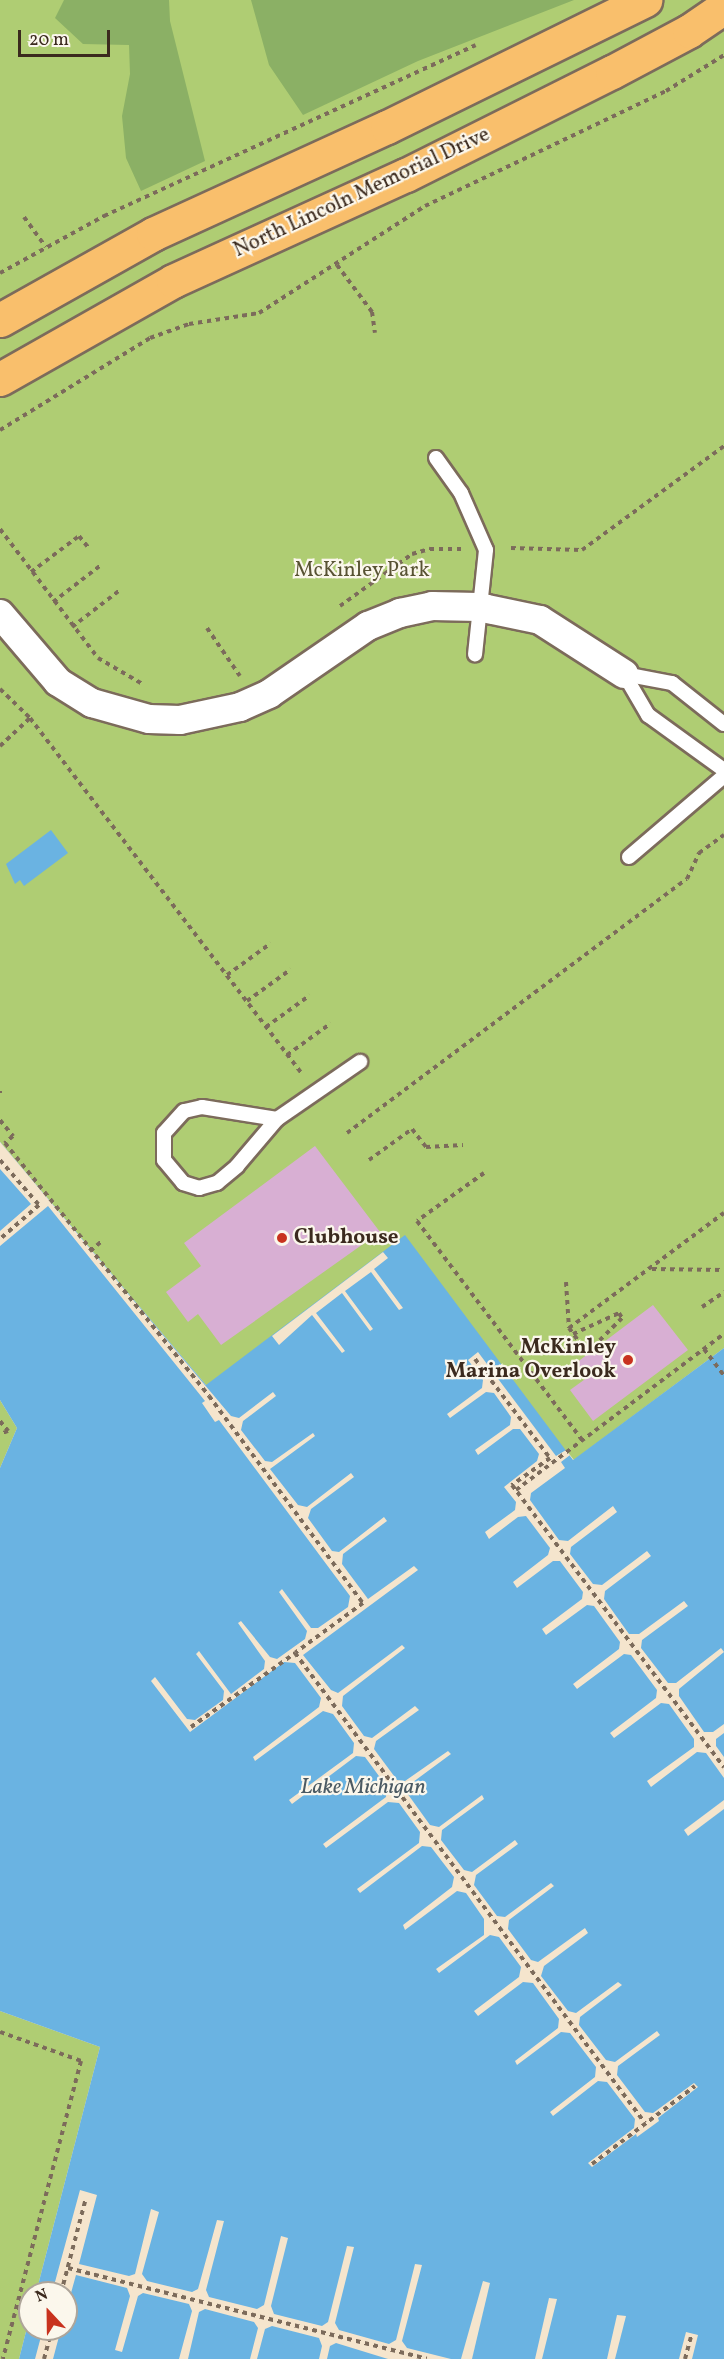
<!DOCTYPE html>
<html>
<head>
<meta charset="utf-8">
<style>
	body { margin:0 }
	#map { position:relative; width:724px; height:2359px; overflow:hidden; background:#f5e5cd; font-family:Vollkorn,serif }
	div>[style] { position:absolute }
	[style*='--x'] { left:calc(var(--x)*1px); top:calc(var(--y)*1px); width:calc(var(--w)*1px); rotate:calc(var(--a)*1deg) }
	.green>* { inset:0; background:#afcd73 }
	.forest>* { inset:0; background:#8bb065 }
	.water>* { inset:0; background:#6ab3e2 }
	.pier>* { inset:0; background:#f5e5cd }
	.building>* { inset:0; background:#d8afd3 }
	.path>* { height:4px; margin-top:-2px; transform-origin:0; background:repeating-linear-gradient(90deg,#7c6b5b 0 4.5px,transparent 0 9px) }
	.roads { filter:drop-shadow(2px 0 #7c6b5b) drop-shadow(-2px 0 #7c6b5b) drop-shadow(0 2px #7c6b5b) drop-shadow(0 -2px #7c6b5b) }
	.service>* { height:14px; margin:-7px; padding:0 7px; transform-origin:7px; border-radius:7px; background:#fff }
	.minor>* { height:28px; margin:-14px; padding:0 14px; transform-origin:14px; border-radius:14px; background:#fff }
	.primary>* { height:33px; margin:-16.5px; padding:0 16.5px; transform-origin:16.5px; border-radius:16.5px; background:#f9bf6c }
	.dots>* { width:16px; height:16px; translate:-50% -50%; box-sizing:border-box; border:3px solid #fbf7ec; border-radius:50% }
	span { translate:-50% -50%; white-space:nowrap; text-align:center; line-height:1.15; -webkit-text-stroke:4.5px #fbf7ec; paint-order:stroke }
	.street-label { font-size:21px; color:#3b2a1e }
	.park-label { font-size:21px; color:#585333 }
	.poi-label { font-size:21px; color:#3b2a1e; font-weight:700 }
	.left { translate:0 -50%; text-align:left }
	.right { translate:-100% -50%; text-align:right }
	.water-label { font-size:22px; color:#4b5a63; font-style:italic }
	.north { position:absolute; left:18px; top:2281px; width:60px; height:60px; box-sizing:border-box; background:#fbf7ec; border:2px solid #aea59a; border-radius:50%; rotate:338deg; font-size:16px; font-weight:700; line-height:24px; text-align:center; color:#3b2a1e }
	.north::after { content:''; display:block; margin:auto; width:21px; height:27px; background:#c8321e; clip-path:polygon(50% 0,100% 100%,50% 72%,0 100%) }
	.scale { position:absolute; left:18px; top:30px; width:92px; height:27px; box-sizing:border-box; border:3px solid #3b2a1e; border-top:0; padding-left:8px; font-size:18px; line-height:21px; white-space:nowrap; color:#3b2a1e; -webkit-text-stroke:4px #fbf7ec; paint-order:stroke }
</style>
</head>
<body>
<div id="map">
	<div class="green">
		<div style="clip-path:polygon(0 0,724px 0,724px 1348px,574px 1460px,570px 1455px,206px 1385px,0 1142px)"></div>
		<div style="clip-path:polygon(0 1400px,17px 1428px,0 1468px)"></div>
		<div style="clip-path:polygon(0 2011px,100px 2047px,36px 2293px,30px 2293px,30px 2316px,19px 2359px,0 2359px)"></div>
	</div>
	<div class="forest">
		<div style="clip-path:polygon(64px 0,169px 0,170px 21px,205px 161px,141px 191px,126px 158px,122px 116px,130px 74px,129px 45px,83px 44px,55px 18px)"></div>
		<div style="clip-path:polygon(251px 0,574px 0,418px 61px,303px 115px,269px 65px)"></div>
	</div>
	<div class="water">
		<div style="clip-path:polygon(51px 830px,68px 853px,24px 886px,20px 880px,15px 884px,6px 864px)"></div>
		<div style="clip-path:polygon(0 1142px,206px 1385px,405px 1235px,573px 1460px,724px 1348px,724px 2359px,19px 2359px,30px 2316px,30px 2329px,66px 2329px,66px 2293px,36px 2293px,100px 2047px,0 2011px,0 1468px,17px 1428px,0 1400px)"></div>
	</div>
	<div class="pier">
		<div style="clip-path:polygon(0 1142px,231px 1416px,239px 1418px,273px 1392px,276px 1396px,243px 1421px,241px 1430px,265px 1461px,272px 1462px,313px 1433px,315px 1436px,270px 1469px,298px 1505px,307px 1507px,351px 1473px,354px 1477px,311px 1509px,308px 1518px,332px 1551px,339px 1552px,384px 1517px,387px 1521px,343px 1554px,342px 1564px,368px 1599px,414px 1566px,418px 1570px,303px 1655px,331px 1690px,338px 1693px,402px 1645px,405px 1648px,343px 1696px,342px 1706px,364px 1736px,372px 1738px,415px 1706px,419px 1710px,376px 1741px,374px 1749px,397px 1780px,405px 1781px,448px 1751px,451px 1754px,409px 1785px,407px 1793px,430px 1825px,439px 1827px,482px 1795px,484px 1799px,442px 1830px,441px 1840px,464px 1870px,472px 1872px,515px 1840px,518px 1844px,476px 1875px,474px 1885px,497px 1916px,505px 1917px,551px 1883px,554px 1886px,509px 1920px,508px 1929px,531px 1960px,538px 1962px,585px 1928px,588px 1933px,544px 1966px,541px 1976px,568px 2011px,576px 2013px,618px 1982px,622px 1985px,580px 2017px,579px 2025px,606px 2060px,615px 2062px,657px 2031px,660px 2035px,618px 2066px,617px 2075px,645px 2112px,653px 2113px,694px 2083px,698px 2087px,658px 2118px,659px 2121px,637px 2137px,636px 2134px,592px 2167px,588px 2163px,634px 2128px,635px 2119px,607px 2082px,598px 2081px,553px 2116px,550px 2112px,595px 2077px,596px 2067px,570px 2033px,561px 2032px,517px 2065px,515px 2061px,558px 2028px,559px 2019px,533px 1983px,523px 1982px,478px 2016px,474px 2011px,519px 1977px,521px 1967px,499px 1937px,490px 1935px,439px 1973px,436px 1969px,484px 1935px,484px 1919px,466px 1893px,457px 1891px,405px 1930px,403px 1925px,452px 1887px,454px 1877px,431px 1847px,422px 1846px,360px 1893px,357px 1889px,419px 1843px,420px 1832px,399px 1803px,388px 1802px,326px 1848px,323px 1844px,386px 1797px,387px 1787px,365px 1757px,356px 1756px,292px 1804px,289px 1800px,353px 1753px,354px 1743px,333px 1714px,323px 1711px,255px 1761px,253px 1757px,319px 1707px,321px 1698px,295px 1663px,284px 1662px,190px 1732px,151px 1681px,155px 1677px,187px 1719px,195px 1720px,223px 1700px,224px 1691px,196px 1654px,199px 1651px,231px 1694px,264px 1669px,265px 1661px,238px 1623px,241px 1621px,270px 1657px,277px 1659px,305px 1639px,307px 1631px,279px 1592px,282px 1589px,311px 1628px,318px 1628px,348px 1607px,350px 1596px,219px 1420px,215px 1422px,202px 1403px,205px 1401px,48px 1206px,0 1246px,0 1231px,31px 1204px,0 1169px)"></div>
		<div style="clip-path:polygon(383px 1252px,388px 1258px,374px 1269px,403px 1308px,399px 1310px,371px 1272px,345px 1291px,373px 1329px,370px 1331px,342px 1293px,316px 1313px,345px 1351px,342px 1353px,312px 1315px,279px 1345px,272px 1336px)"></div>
		<div style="clip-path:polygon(478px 1352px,556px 1456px,566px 1450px,570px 1455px,561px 1462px,565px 1468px,531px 1493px,530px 1500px,559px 1540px,568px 1541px,613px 1506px,617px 1512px,571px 1547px,570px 1554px,593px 1584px,602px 1585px,647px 1551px,651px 1556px,605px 1591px,604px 1599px,629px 1634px,639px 1634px,684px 1601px,688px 1606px,642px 1640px,641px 1648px,668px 1683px,676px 1683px,721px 1648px,724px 1652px,679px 1689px,679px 1696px,704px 1732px,713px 1732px,724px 1724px,724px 1733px,716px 1739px,716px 1746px,724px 1757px,724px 1778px,706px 1753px,697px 1752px,651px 1787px,647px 1781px,694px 1747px,694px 1739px,669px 1704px,661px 1703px,614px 1738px,610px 1733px,656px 1698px,657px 1690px,631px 1655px,624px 1654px,577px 1689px,573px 1684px,619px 1649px,620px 1642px,594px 1606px,587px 1605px,546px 1635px,542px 1629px,582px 1599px,583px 1592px,560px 1561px,553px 1561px,517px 1588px,513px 1582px,548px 1555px,550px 1548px,526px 1516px,518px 1517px,489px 1539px,485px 1532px,515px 1510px,516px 1502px,504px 1487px,537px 1461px,539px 1454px,520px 1429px,513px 1429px,478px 1455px,475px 1450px,510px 1425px,511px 1417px,494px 1393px,486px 1392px,450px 1418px,447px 1414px,482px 1388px,483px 1380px,468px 1360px)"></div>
		<div style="clip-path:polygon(724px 1800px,724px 1809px,688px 1836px,684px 1830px)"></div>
		<div style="clip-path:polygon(80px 2190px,97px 2195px,79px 2264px,129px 2276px,135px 2274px,151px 2209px,159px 2212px,142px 2274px,147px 2281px,192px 2292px,198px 2289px,217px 2220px,224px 2221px,206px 2290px,209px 2297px,257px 2309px,264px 2305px,281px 2236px,288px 2238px,271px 2306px,274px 2314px,322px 2326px,328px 2322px,347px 2246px,354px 2247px,335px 2323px,339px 2330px,389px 2344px,396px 2340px,415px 2264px,422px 2265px,402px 2341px,407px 2348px,451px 2359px,388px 2359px,336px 2343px,330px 2346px,327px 2359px,319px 2359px,322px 2346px,319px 2338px,272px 2326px,265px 2329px,257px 2359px,250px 2359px,258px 2328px,254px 2322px,205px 2309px,199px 2312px,188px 2359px,179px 2359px,192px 2311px,189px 2304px,143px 2293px,138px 2296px,122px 2352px,115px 2350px,130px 2296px,127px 2288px,76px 2275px,66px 2311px,66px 2293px,52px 2293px)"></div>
		<div style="clip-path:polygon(483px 2281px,490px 2283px,472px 2359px,461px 2359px)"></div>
		<div style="clip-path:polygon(549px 2298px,557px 2299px,542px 2359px,535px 2359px)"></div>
		<div style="clip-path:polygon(617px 2315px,626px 2316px,615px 2359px,607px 2359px)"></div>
		<div style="clip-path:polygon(43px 2329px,61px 2329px,53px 2359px,35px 2359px)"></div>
		<div style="clip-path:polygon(686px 2332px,698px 2335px,692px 2359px,679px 2359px)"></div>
	</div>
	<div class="building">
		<div style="clip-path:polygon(315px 1146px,380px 1232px,221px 1345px,198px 1314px,188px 1322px,166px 1292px,201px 1266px,184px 1243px)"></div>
		<div style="clip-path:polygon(653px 1305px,688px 1350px,593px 1421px,570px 1390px,588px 1377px,576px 1363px)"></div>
	</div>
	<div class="path">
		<div style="--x:24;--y:217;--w:37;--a:54"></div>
		<div style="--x:337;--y:265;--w:59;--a:53.3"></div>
		<div style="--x:372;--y:312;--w:21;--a:82"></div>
		<div style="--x:0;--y:273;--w:119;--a:-28.7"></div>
		<div style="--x:104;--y:216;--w:409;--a:-24.7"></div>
		<div style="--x:0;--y:430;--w:176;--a:-31.5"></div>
		<div style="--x:150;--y:338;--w:41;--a:-19.7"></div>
		<div style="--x:189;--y:324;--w:71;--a:-8.9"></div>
		<div style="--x:259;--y:313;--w:197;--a:-32.8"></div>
		<div style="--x:425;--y:206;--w:267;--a:-25.5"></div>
		<div style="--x:666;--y:91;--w:68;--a:-31.8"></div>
		<div style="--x:0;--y:529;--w:162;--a:52.8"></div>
		<div style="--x:98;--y:658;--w:50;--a:30.2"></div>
		<div style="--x:511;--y:548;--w:71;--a:1.6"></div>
		<div style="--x:582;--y:550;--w:176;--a:-36.2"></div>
		<div style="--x:31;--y:572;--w:60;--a:-36.9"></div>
		<div style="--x:79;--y:536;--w:14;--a:51"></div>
		<div style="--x:53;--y:602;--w:61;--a:-37.6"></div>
		<div style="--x:340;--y:606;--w:89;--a:-35.8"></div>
		<div style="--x:412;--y:554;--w:19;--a:-16"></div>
		<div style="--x:430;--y:549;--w:31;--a:0"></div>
		<div style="--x:72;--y:627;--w:61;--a:-37.6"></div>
		<div style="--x:207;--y:628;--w:58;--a:55.5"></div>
		<div style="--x:0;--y:689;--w:42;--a:44"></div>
		<div style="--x:30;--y:718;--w:449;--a:52.6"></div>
		<div style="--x:0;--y:746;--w:41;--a:-43"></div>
		<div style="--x:227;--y:975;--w:54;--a:-36"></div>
		<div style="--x:247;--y:1001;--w:54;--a:-36"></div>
		<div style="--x:266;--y:1027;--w:54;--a:-36"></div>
		<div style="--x:287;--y:1055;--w:54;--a:-36"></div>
		<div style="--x:0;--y:1093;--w:2;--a:-90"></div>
		<div style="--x:0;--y:1120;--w:21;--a:51"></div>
		<div style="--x:13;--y:1136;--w:11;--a:139"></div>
		<div style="--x:5;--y:1143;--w:325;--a:51.1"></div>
		<div style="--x:209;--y:1396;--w:258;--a:53.4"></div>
		<div style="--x:363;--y:1603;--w:84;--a:143.7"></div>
		<div style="--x:295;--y:1653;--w:586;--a:53.33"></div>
		<div style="--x:347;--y:1133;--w:424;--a:-36.8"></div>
		<div style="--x:687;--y:879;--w:29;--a:-65"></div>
		<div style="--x:699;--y:853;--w:31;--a:-36"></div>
		<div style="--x:0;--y:1160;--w:60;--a:49.1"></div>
		<div style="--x:39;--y:1205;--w:52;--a:138.9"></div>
		<div style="--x:369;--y:1160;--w:53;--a:-35.8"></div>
		<div style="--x:412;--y:1129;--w:23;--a:52"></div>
		<div style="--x:426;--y:1147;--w:37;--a:-3"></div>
		<div style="--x:484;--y:1173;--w:82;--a:144.4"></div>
		<div style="--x:417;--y:1221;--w:274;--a:53"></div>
		<div style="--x:90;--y:1251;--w:16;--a:-40"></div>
		<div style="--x:652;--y:1269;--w:72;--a:0.8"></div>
		<div style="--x:566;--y:1282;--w:46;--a:86.3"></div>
		<div style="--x:569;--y:1328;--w:32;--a:54"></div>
		<div style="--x:702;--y:1307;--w:27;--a:-34"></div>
		<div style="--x:569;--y:1328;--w:193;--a:-36.6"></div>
		<div style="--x:573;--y:1334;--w:51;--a:-24.5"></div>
		<div style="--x:619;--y:1313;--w:6;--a:59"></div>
		<div style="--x:622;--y:1318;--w:49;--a:135"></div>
		<div style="--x:704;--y:1349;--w:34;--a:53"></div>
		<div style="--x:475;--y:1359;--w:124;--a:52.9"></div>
		<div style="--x:550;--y:1458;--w:47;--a:144.6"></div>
		<div style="--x:512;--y:1485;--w:353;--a:53.1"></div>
		<div style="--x:0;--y:1421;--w:13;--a:51"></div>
		<div style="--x:8;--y:1431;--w:9;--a:159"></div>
		<div style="--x:516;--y:1490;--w:260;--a:-36.9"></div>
		<div style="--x:191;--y:1727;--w:128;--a:-35.4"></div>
		<div style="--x:0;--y:2032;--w:86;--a:19.7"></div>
		<div style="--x:81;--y:2061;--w:308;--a:104.7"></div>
		<div style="--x:592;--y:2164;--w:129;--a:-37.1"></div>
		<div style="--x:68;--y:2268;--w:370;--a:14.2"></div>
		<div style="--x:61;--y:2293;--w:98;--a:-75.3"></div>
		<div style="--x:44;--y:2359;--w:31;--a:-75"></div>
		<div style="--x:685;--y:2359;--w:23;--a:-75"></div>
	</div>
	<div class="roads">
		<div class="service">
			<div style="--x:436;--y:458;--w:43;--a:54.5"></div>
			<div style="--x:461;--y:493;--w:62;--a:66.3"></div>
			<div style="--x:486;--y:550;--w:105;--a:96"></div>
			<div style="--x:624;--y:674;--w:48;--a:59.7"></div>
			<div style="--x:648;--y:715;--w:94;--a:35.9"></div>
			<div style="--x:624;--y:674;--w:49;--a:10.6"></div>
			<div style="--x:672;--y:683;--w:66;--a:38.3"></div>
			<div style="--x:629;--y:857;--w:125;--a:-40.5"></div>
			<div style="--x:277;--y:1119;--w:76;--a:-170.9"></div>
			<div style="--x:202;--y:1107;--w:18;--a:167"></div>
			<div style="--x:184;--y:1111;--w:30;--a:132"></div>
			<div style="--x:164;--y:1133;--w:27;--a:90"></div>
			<div style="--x:164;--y:1160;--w:30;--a:50"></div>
			<div style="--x:183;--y:1183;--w:17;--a:17"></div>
			<div style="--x:199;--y:1188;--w:19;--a:-16"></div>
			<div style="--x:217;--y:1183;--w:26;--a:-40"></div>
			<div style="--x:237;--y:1166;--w:62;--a:-49.6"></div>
			<div style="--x:277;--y:1119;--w:101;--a:-34.5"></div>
		</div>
		<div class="minor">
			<div style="--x:0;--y:614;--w:89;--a:49.5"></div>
			<div style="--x:58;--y:682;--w:40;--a:32"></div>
			<div style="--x:92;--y:703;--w:59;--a:15.7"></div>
			<div style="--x:149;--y:719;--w:31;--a:2"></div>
			<div style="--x:180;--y:720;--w:61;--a:-12.2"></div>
			<div style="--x:240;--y:707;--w:32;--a:-24"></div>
			<div style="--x:269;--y:694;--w:120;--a:-34.5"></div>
			<div style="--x:368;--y:626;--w:35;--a:-22"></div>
			<div style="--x:400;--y:613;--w:33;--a:-12"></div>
			<div style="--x:432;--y:606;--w:46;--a:1.2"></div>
			<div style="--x:478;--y:607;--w:63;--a:11.8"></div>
			<div style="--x:540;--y:620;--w:100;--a:32.7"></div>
		</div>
		<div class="primary">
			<div style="--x:0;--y:320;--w:176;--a:-29.3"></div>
			<div style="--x:153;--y:234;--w:257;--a:-24.6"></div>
			<div style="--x:387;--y:127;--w:288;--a:-26.2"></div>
			<div style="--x:0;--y:379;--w:199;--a:-29.5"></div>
			<div style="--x:173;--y:281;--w:256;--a:-24.5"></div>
			<div style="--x:406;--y:175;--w:230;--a:-26.6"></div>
			<div style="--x:612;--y:72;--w:87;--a:-28"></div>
			<div style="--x:689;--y:31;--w:42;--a:-34.4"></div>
		</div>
	</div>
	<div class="dots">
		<div style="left:282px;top:1238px;background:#c8321e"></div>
		<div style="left:628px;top:1360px;background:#c8321e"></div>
	</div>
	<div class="street-label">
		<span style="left:362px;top:193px;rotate:-25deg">North Lincoln Memorial Drive</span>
	</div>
	<div class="park-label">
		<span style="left:362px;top:571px">McKinley Park</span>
	</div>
	<div class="poi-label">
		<span class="left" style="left:294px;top:1238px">Clubhouse</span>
		<span class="right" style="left:616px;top:1360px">McKinley<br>Marina Overlook</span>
	</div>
	<div class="water-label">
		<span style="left:363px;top:1788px">Lake Michigan</span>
	</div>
	<div class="north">N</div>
	<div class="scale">20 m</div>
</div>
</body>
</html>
